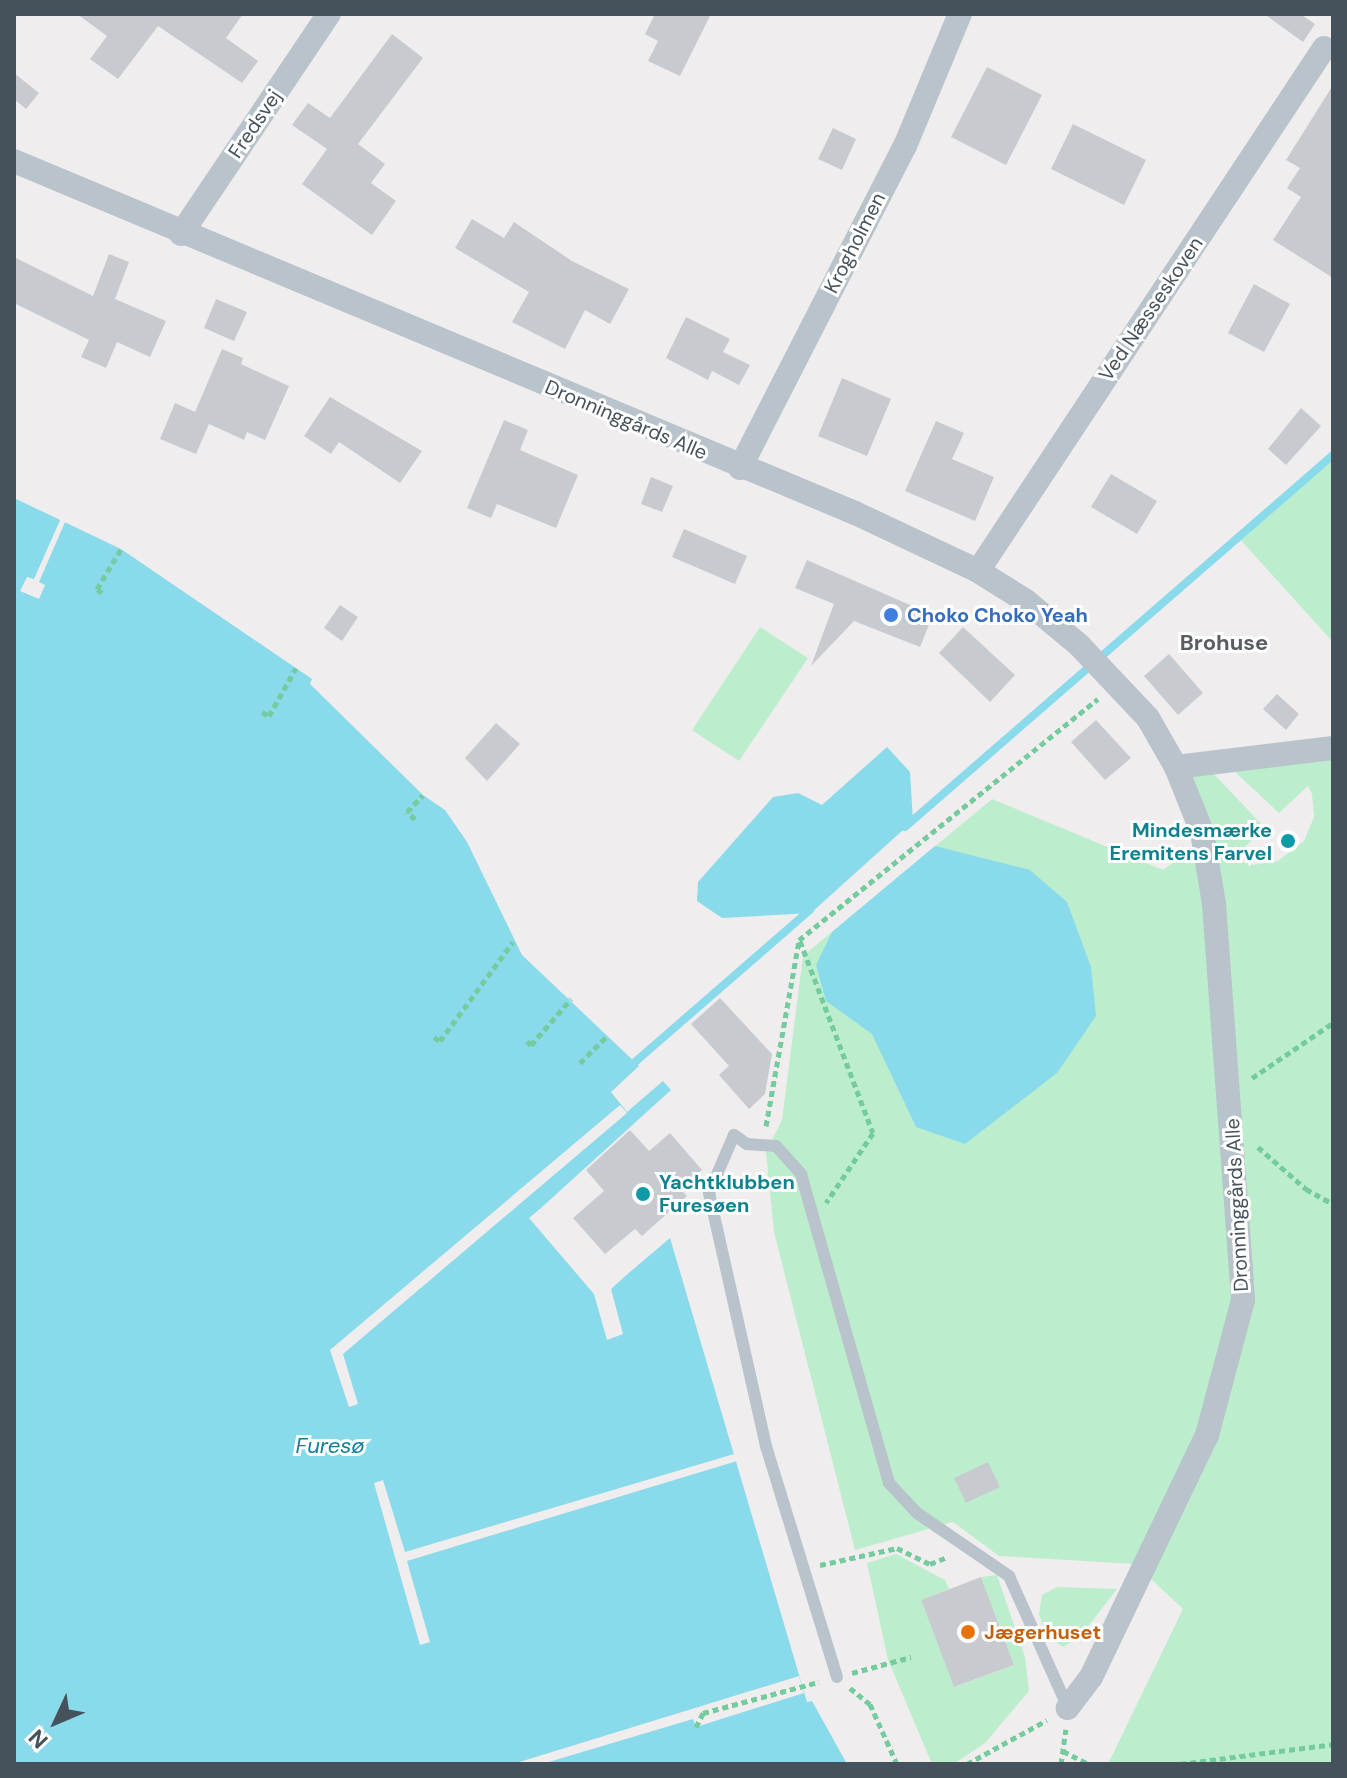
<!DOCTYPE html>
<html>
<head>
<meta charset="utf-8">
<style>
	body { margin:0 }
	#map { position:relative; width:1347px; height:1778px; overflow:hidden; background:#f0edee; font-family:"DM Sans",sans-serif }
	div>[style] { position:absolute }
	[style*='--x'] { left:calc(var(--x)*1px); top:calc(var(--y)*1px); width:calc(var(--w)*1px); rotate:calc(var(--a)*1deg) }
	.green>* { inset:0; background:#bceecd }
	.water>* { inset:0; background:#89daea }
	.pier>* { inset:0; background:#f0edee }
	.stream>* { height:8px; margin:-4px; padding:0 4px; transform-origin:4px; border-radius:4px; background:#89daea }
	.building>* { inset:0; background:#c7cbd0 }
	.path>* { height:5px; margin-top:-2.5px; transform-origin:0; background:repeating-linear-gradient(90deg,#74cb9d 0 6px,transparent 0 10px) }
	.lane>* { height:12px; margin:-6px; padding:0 6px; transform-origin:6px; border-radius:6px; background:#b9c3cb }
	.street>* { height:24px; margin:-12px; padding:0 12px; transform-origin:12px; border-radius:12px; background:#b9c3cb }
	.dots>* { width:22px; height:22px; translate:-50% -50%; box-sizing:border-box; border:4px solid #fff; border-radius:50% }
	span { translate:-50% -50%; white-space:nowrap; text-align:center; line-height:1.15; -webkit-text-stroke:6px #fff; paint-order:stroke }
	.street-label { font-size:20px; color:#46525b }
	.shop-label { font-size:20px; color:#366cbe; font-weight:700 }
	.left { translate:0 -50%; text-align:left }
	.culture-label { font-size:20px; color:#0d838f; font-weight:700 }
	.right { translate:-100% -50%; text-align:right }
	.food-label { font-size:20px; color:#c56008; font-weight:700 }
	.neighbourhood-label { font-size:22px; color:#5a5e62; font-weight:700 }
	.water-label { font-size:22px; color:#0e8097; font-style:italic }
	.frame { position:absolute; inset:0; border:16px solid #46525b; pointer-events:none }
	.north { position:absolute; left:16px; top:1682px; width:80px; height:80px; -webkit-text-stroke:6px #fff; paint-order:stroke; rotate:226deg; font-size:22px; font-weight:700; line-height:32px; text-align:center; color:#46525b }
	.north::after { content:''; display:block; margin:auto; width:28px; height:36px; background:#46525b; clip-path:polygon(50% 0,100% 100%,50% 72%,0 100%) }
</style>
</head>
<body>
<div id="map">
	<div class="green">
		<div style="clip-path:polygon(1333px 452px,1333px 642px,1237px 536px)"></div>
		<div style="clip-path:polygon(760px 627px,808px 658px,739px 761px,692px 730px)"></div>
		<div style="clip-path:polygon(1333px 756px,1333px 1764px,1108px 1764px,1183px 1609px,1135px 1564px,999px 1556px,953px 1522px,855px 1550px,774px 1232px,766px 1152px,782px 1120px,803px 956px,992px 799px,1163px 870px,1213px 833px,1189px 778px,1211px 771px,1265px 828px,1233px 858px,1253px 865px,1278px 861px,1304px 841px,1314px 817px,1312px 794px,1308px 786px,1279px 813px,1233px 770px)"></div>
		<div style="clip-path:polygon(896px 1554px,945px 1580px,949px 1589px,921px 1600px,955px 1687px,1014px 1665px,981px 1577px,997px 1575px,1025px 1657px,1029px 1691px,985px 1743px,954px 1764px,932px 1764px,888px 1660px,867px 1563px)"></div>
		<div style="clip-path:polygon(1057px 1587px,1117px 1589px,1080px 1637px,1063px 1647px,1045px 1633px,1039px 1614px,1042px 1595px)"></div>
	</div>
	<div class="water">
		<div style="clip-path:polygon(14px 498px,121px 549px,312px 679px,310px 684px,423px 795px,445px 810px,467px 842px,522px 955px,639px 1066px,611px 1092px,627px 1112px,663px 1081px,671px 1090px,541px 1208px,610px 1289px,670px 1238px,807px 1702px,812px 1701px,847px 1764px,14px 1764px)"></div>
		<div style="clip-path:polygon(887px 747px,910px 772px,913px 821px,811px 913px,722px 918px,697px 901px,698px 882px,773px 797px,798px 793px,822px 805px)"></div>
		<div style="clip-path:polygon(935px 846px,1030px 870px,1067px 902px,1091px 967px,1096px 1016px,1057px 1073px,965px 1144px,916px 1127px,872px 1034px,826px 1001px,816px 965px,832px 932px)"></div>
	</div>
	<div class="pier">
		<div style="clip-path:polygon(61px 518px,66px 520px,39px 582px,45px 585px,39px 599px,20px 591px,27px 577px,34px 579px)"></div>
		<div style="clip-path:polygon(620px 1105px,627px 1113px,343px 1354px,358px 1404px,349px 1407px,330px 1350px)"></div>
		<div style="clip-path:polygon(541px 1208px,611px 1284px,669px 1235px,611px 1289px,623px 1334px,607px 1340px,594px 1294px,529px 1218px)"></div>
		<div style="clip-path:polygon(734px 1454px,737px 1461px,407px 1561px,430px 1642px,420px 1645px,374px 1483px,383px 1480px,405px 1552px)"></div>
		<div style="clip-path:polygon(799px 1676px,804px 1693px,696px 1727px,693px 1719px,542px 1764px,513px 1764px)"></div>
	</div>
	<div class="stream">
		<div style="--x:905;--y:827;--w:567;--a:-41"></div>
		<div style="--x:635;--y:1062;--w:232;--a:-41"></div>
	</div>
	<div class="building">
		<div style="clip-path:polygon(77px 14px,243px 14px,226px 38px,258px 61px,242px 83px,158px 26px,118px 79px,90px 59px,107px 36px)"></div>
		<div style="clip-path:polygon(655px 14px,711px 14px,680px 76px,648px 61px,658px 41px,645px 34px)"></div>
		<div style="clip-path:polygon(1264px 14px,1300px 14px,1315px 24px,1303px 42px)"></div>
		<div style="clip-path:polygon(392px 34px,423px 58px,358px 144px,385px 164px,371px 183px,396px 201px,372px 235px,302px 184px,327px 149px,292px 125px,308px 103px,330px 118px)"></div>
		<div style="clip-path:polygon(987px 67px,1042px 95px,1006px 165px,951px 137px)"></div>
		<div style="clip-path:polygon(14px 73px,39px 93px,26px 109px,14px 99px)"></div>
		<div style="clip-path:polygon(1333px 85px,1333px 278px,1273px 240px,1301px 197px,1287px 188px,1300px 168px,1286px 160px)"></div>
		<div style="clip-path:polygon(1073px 124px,1146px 160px,1124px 205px,1051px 169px)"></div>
		<div style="clip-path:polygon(833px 128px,856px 139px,842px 170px,818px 159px)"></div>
		<div style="clip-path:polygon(472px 219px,504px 238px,514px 222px,572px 261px,629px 289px,610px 324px,585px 310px,565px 349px,512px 322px,529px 292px,455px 248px)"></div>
		<div style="clip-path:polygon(109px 254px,129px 262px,115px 299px,166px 321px,150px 357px,117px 342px,106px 368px,81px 357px,89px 340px,14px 303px,14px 257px,93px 296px)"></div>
		<div style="clip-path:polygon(1254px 284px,1290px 304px,1264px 352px,1228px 333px)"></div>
		<div style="clip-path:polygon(216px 299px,247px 312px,234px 341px,204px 328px)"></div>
		<div style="clip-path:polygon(686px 317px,730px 339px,723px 352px,750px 365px,739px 385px,712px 371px,708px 380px,666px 358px)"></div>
		<div style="clip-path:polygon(222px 349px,243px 358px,241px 364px,289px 386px,265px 440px,247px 432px,244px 440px,209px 424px,196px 454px,160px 439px,175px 403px,195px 412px)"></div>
		<div style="clip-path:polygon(842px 378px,891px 399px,867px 456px,818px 436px)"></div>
		<div style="clip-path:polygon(330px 397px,422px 451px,400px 483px,339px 442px,331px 454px,304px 436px)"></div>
		<div style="clip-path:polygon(1301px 408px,1321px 426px,1286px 465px,1268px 449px)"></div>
		<div style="clip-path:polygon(504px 420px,528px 430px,520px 450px,578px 475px,556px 528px,497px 504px,491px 518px,467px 508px)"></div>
		<div style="clip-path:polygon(936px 421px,964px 433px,952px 459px,994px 477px,975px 521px,905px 491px)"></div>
		<div style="clip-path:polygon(1111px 474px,1157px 501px,1137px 534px,1091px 507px)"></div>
		<div style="clip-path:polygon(651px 477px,673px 486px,662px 512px,641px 504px)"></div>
		<div style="clip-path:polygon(684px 529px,747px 556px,735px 584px,672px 557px)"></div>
		<div style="clip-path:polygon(807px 560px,933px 615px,920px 647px,854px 621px,811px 666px,834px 604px,795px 588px)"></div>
		<div style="clip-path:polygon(340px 605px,358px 617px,342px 641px,324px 628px)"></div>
		<div style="clip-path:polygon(963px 627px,1015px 675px,990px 702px,939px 653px)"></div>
		<div style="clip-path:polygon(1169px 654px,1203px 693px,1178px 715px,1144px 676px)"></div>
		<div style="clip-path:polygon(1277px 694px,1299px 714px,1286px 730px,1263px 709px)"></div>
		<div style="clip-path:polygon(1096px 720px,1131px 758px,1105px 780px,1071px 742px)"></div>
		<div style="clip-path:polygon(496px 723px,520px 744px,487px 781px,465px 758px)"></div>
		<div style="clip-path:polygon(720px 998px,772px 1054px,765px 1094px,749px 1109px,719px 1075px,729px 1066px,691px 1024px)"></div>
		<div style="clip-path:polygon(630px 1130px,649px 1151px,670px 1133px,702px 1170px,680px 1189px,687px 1196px,642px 1236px,635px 1229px,605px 1254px,573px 1218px,604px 1191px,586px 1170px)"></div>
		<div style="clip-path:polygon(988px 1462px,1000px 1487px,966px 1503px,954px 1478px)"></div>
		<div style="clip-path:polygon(981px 1577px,1014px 1665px,954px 1687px,921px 1600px)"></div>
	</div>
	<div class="path">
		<div style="--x:102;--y:593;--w:6;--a:-141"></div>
		<div style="--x:97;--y:589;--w:47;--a:-59"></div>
		<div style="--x:262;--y:712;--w:8;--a:30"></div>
		<div style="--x:269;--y:716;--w:55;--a:-60.6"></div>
		<div style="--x:415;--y:819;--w:11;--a:-139"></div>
		<div style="--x:407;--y:812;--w:23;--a:-47"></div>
		<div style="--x:800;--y:941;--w:205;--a:69.2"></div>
		<div style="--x:873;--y:1133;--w:84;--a:123.9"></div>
		<div style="--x:434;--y:1037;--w:7;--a:34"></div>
		<div style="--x:440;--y:1041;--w:123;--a:-53.6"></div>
		<div style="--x:527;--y:1041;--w:6;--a:45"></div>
		<div style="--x:531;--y:1045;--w:61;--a:-49"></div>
		<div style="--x:580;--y:1063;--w:40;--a:-45"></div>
		<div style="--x:1252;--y:1078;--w:98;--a:-34.2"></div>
		<div style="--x:766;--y:1126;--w:189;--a:-79.9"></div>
		<div style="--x:799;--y:940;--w:384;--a:-38.9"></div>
		<div style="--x:1258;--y:1147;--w:64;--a:41.2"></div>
		<div style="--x:1306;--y:1189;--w:31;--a:29"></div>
		<div style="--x:820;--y:1565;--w:79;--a:-12.4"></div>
		<div style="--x:897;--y:1548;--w:37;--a:26"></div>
		<div style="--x:930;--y:1564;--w:18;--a:-22"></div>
		<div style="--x:852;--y:1673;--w:61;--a:-15.2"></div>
		<div style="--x:850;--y:1688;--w:26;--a:39"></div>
		<div style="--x:870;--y:1704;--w:66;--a:65.8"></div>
		<div style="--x:696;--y:1727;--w:16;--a:-63"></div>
		<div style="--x:703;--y:1713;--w:120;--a:-15"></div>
		<div style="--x:1063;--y:1751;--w:29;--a:27"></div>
		<div style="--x:967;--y:1764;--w:91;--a:-28.8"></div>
		<div style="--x:1061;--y:1764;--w:35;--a:-82"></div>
		<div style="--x:1180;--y:1764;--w:154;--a:-7.4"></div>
	</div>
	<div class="lane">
		<div style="--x:837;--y:1677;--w:242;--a:-107.1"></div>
		<div style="--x:766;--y:1446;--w:259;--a:-102.7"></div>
		<div style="--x:709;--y:1193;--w:63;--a:-66.7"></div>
		<div style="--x:734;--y:1135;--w:16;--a:35"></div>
		<div style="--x:747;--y:1144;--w:29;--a:4"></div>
		<div style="--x:776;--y:1146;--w:38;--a:48"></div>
		<div style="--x:801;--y:1174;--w:321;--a:74.1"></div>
		<div style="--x:889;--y:1483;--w:41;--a:47"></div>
		<div style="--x:917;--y:1513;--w:112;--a:34.4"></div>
		<div style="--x:1009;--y:1576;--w:145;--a:65.9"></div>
	</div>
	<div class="street">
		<div style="--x:14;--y:161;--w:912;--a:22.71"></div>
		<div style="--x:855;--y:513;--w:136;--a:25.2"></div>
		<div style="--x:978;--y:571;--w:57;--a:32"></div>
		<div style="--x:1026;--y:601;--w:69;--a:39.7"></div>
		<div style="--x:1079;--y:645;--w:100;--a:46.6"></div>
		<div style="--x:1148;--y:718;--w:56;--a:60.3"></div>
		<div style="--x:1176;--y:767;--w:70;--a:68.2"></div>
		<div style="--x:1202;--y:832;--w:73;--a:80.5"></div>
		<div style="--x:1214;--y:904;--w:397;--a:85.8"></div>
		<div style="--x:1243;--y:1300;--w:140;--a:104.9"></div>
		<div style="--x:1207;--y:1435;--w:268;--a:115.6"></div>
		<div style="--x:1091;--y:1677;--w:39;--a:127"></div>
		<div style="--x:181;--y:234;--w:265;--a:-56.1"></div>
		<div style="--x:740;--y:468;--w:362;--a:-62.9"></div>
		<div style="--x:905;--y:146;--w:143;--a:-67.4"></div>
		<div style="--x:978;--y:571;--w:627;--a:-56.51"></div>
		<div style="--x:1176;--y:767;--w:158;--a:-6.9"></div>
	</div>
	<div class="dots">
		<div style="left:891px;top:615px;background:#3f7fe0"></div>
		<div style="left:1288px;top:841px;background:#0f9aa8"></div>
		<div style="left:643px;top:1194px;background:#0f9aa8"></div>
		<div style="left:968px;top:1632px;background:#e8710a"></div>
	</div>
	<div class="street-label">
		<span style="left:255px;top:124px;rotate:-56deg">Fredsvej</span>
		<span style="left:855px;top:243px;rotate:-63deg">Krogholmen</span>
		<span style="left:1151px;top:309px;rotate:-56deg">Ved Næsseskoven</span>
		<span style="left:626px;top:420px;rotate:23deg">Dronninggårds Alle</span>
		<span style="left:1237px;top:1205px;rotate:-93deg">Dronninggårds Alle</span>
	</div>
	<div class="shop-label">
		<span class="left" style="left:907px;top:615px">Choko Choko Yeah</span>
	</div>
	<div class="culture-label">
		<span class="right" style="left:1272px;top:842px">Mindesmærke<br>Eremitens Farvel</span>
		<span class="left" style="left:659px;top:1194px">Yachtklubben<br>Furesøen</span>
	</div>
	<div class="food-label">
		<span class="left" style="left:984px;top:1632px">Jægerhuset</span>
	</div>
	<div class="neighbourhood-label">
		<span style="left:1224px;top:643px">Brohuse</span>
	</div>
	<div class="water-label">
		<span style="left:330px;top:1446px">Furesø</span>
	</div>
	<div class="frame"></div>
	<div class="north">N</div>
</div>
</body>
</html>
